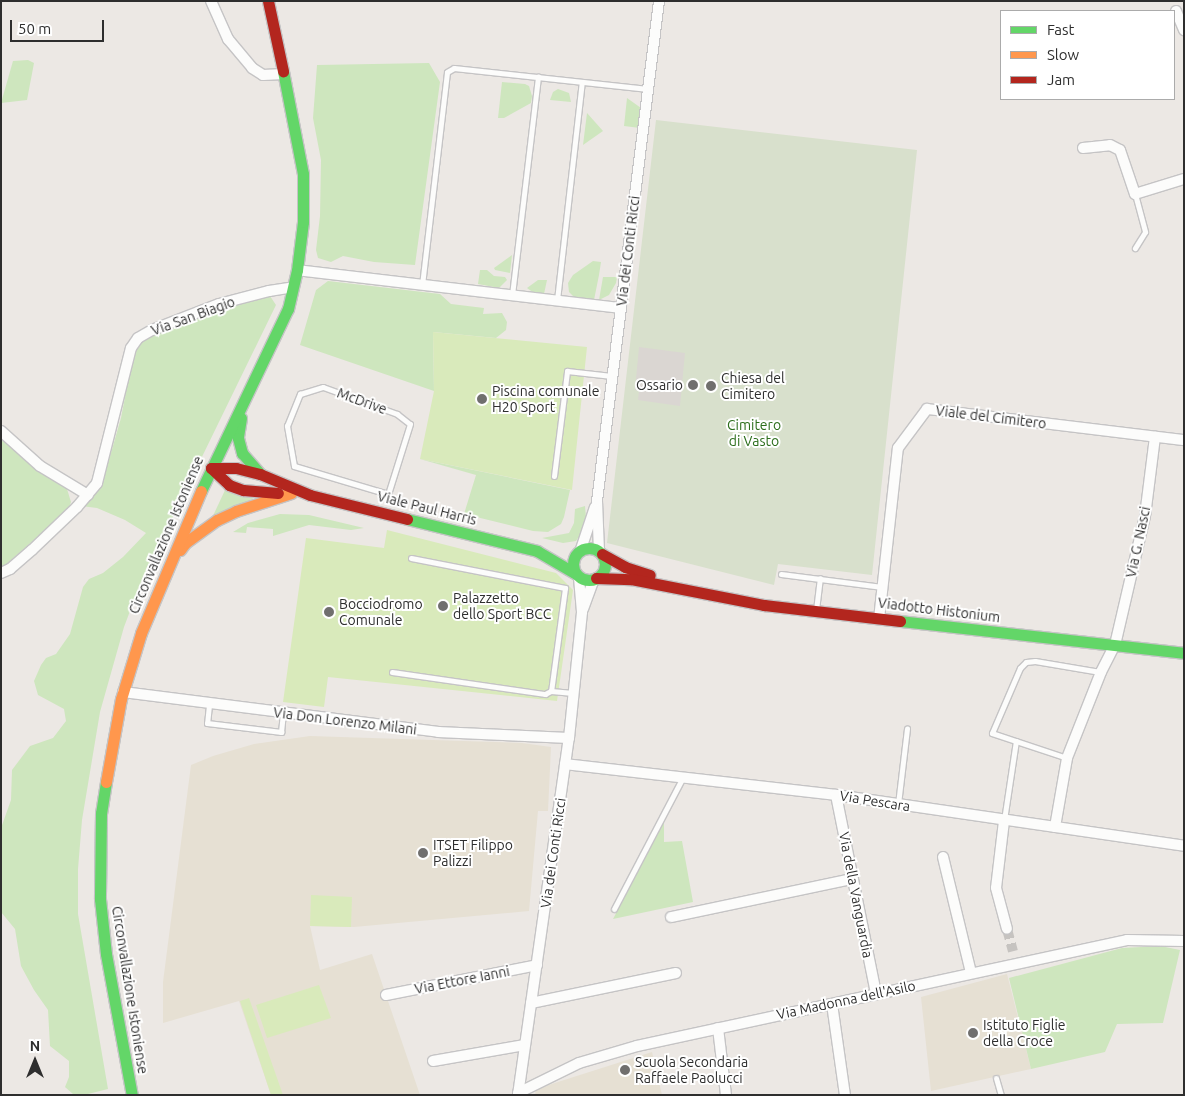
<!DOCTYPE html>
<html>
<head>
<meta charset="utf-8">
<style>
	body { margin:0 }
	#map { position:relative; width:1185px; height:1096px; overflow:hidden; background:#ece8e4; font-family:Ubuntu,sans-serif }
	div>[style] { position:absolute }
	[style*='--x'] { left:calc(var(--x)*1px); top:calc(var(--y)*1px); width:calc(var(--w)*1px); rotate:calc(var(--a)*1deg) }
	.education>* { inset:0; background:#e6e0d3 }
	.green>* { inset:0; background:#cee6be }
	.cemetery>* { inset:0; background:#d8e0cc }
	.pitch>* { inset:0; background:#d9eabb }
	.plaza>* { inset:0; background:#dad6d2 }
	.street-tunnel>* { height:10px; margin-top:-5px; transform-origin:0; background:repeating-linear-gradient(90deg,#c6c3c0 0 10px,transparent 0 15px) }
	.roads { filter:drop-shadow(1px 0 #c5c4c5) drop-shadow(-1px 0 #c5c4c5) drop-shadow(0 1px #c5c4c5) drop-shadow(0 -1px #c5c4c5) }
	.lane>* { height:5px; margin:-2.5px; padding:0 2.5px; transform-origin:2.5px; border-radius:2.5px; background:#fcfcfb }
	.street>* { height:10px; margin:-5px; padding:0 5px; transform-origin:5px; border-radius:5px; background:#fcfcfb }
	.fast>* { height:11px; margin:-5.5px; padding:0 5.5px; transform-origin:5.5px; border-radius:5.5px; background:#63d668 }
	.fast>.ring { margin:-5.5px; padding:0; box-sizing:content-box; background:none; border:11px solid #63d668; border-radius:50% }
	.slow>* { height:11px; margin:-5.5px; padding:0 5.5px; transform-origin:5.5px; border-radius:5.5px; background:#ff974d }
	.jam>* { height:11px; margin:-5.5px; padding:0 5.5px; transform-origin:5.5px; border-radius:5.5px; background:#b3261e }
	.dots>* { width:14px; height:14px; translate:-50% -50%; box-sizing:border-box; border:2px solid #fff; border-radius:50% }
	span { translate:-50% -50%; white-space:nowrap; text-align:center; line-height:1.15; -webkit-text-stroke:4px #fff; paint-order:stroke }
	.street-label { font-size:14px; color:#2e2e2e }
	.poi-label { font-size:14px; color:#2e2e2e }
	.left { translate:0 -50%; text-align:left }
	.right { translate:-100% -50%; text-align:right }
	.park-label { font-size:14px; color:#2c6e1b }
	.frame { position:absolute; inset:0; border:2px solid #2e2e2e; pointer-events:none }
	.legend { position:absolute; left:1000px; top:10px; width:175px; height:90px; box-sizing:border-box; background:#fff; border:1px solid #ababab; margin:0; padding:6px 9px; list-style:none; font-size:15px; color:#2e2e2e }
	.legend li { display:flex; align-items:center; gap:10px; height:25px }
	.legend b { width:25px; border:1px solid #ababab }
	.north { position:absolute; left:10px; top:1036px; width:50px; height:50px; -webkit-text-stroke:4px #fff; paint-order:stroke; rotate:0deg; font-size:14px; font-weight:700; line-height:20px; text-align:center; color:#2e2e2e }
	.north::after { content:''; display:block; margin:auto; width:18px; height:22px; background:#2e2e2e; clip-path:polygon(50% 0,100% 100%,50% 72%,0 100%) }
	.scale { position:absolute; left:10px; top:20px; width:94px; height:22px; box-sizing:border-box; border:2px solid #2e2e2e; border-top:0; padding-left:6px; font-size:15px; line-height:18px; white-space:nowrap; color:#2e2e2e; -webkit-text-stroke:4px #fff; paint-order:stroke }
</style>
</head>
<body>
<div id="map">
	<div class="education">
		<div style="clip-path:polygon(310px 736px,522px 743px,551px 747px,548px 811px,538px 811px,529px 911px,354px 927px,310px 926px,320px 970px,372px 954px,420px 1095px,271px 1095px,239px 1001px,163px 1023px,163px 982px,191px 765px,213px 756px,254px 744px)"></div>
		<div style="clip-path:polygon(1007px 974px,1031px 1069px,931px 1091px,921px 997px)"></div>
		<div style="clip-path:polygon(652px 1052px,662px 1095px,535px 1095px,536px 1089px)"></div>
	</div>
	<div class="green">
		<div style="clip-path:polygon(28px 60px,34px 63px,27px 100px,1px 103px,13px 61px)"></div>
		<div style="clip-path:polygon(429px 63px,440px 82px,415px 265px,374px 262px,343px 256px,331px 262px,318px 258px,316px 250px,320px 216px,321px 160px,313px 118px,317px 65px)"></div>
		<div style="clip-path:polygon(502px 82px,525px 84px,529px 86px,532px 96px,531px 103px,504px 118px,498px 118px)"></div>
		<div style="clip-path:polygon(558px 89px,569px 93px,571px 102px,550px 100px,553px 92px)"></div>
		<div style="clip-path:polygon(627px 98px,641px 108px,640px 128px,624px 126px)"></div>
		<div style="clip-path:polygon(587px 113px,603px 131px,583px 145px)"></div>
		<div style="clip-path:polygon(512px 255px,510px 273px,495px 270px,494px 268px)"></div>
		<div style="clip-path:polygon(593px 261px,601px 262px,599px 275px,594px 300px,587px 302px,574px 297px,569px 292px,568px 283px,573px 275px)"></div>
		<div style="clip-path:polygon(480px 270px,487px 270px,494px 276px,505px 277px,507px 280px,499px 288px,478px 284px)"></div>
		<div style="clip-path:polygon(603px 277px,617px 277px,616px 283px,609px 295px,599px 300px)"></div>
		<div style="clip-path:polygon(538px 280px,547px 280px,544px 294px,534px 293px,527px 288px)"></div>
		<div style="clip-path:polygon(328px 281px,440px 294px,451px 304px,484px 308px,483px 314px,502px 313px,507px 322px,506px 330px,496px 338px,433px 332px,434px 391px,300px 345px,316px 290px)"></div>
		<div style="clip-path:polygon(270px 296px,276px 305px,141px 582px,124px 627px,100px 712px,82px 820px,78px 869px,78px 914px,108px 1089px,84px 1095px,73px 1094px,65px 1087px,69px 1077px,69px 1061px,50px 1046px,48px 1010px,34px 990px,21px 966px,15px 929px,1px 912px,1px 828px,11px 800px,12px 770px,30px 746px,53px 738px,66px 721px,64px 709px,38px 695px,34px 681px,41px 665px,46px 658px,56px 654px,70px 634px,83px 587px,89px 579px,103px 573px,123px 557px,146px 533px,125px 520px,97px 508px,81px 506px,102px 484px,121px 418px,132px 360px,141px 341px,193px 319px,245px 301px)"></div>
		<div style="clip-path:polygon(1px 435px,67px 489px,71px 502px,68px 510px,1px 569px)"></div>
		<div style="clip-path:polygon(420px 459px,570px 490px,564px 517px,561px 524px,548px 532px,533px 531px,464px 514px,476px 475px)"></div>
		<div style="clip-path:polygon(226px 488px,254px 498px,211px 520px)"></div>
		<div style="clip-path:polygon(585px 506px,586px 517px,582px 532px,576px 541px,563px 543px,542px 538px,569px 533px,574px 523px,575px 509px)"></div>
		<div style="clip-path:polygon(280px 514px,309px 515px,364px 528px,351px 530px,309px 525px,273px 536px,273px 529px,247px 527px,246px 533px,233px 532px,248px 523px)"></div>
		<div style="clip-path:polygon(664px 822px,664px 842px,682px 841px,693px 902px,613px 919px)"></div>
		<div style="clip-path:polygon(1160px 946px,1180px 950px,1163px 1023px,1117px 1024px,1105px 1052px,1031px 1069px,1009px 978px,1122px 948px)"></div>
	</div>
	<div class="cemetery">
		<div style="clip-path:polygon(656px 120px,917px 150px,872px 575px,778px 564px,774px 585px,607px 543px)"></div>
	</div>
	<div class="pitch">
		<div style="clip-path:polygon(433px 332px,587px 347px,572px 490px,420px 459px,434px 391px)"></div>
		<div style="clip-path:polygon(387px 530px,556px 573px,573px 590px,557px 701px,328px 677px,324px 707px,283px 702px,306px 538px,384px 548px)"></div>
		<div style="clip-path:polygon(311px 895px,352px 897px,351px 927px,310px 926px)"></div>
		<div style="clip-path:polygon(319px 985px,331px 1018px,267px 1038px,256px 1005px)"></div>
		<div style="clip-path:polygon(249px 998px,283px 1095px,271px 1095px,240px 1001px)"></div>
	</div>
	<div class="plaza">
		<div style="clip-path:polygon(639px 347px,685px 353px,680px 406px,638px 400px,639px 391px,635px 390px)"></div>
	</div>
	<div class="street-tunnel">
		<div style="--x:1007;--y:929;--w:23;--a:75"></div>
	</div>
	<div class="roads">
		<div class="lane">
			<div style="--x:1135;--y:194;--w:39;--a:75"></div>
			<div style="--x:1145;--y:232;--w:19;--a:122"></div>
			<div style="--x:422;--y:285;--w:214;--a:-83.3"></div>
			<div style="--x:447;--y:72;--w:8;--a:-30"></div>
			<div style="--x:454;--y:68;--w:195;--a:6.2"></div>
			<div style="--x:512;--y:295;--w:220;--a:-83.2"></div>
			<div style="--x:557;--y:300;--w:219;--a:-83.5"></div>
			<div style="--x:323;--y:387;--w:79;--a:20"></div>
			<div style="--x:397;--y:414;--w:16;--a:38"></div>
			<div style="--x:410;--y:424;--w:73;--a:107.4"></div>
			<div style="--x:388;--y:494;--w:98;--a:-163.4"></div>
			<div style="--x:294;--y:466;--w:41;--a:-99.9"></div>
			<div style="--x:287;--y:426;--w:35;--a:-68"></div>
			<div style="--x:300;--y:394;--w:24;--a:-17"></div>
			<div style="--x:554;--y:476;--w:106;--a:-82.9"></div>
			<div style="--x:567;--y:371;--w:45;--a:6.3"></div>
			<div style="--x:411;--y:558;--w:157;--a:11"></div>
			<div style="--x:565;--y:588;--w:104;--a:97.7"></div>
			<div style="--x:551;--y:691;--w:22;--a:5"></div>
			<div style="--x:781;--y:574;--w:102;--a:7.3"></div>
			<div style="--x:816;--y:610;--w:32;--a:-83"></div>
			<div style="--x:392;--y:672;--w:155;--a:8.2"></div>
			<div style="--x:545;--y:694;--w:7;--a:-27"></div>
			<div style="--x:209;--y:705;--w:18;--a:96"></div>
			<div style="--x:207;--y:723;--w:75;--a:6.9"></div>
			<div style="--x:281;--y:732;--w:18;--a:-84"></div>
			<div style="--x:1067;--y:758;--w:79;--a:-161.6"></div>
			<div style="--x:992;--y:733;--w:71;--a:-66.7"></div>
			<div style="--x:1020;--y:668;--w:8;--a:-45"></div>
			<div style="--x:1026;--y:662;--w:9;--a:-6"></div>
			<div style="--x:1035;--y:661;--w:66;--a:9.6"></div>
			<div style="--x:898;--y:804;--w:76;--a:-83.2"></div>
			<div style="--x:1004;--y:820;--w:80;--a:-81.4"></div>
			<div style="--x:614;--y:909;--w:149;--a:-62.4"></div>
			<div style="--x:996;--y:1078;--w:18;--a:74"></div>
		</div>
		<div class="street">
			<div style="--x:211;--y:1;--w:42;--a:65.9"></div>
			<div style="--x:228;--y:39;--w:38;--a:50"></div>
			<div style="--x:252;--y:68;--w:13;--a:32"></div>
			<div style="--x:263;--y:75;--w:21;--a:-3"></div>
			<div style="--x:1176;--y:11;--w:21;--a:67"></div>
			<div style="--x:1083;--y:148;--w:27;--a:-6"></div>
			<div style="--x:1110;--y:145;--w:11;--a:27"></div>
			<div style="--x:1120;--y:150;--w:46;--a:71.2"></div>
			<div style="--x:1135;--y:194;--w:51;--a:-17"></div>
			<div style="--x:297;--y:270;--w:326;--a:6.7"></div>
			<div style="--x:1;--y:431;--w:52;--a:41.9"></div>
			<div style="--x:40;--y:466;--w:56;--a:31.1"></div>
			<div style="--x:581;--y:549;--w:44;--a:-71.6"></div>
			<div style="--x:599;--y:551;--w:50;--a:-92.3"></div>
			<div style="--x:597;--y:501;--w:504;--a:-82.93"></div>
			<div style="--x:1;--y:573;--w:10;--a:-24"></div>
			<div style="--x:10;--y:569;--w:29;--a:-41"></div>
			<div style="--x:32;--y:550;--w:62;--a:-43.7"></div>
			<div style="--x:77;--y:507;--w:31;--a:-50"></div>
			<div style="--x:97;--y:483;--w:139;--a:-75.9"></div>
			<div style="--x:131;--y:348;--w:12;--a:-55"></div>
			<div style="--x:138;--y:338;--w:16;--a:-30"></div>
			<div style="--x:152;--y:330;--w:72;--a:-21.2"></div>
			<div style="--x:219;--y:304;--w:52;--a:-14.6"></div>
			<div style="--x:269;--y:291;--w:25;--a:-9"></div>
			<div style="--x:583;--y:609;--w:32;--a:-70"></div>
			<div style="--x:879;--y:619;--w:172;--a:-83.7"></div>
			<div style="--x:898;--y:448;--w:49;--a:-53.4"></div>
			<div style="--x:927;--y:409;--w:259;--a:6.9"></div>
			<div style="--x:123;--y:692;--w:318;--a:7.2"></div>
			<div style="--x:438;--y:732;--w:131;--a:2.6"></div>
			<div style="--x:565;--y:764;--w:273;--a:6.5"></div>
			<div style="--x:836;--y:795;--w:352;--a:8.3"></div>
			<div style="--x:836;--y:795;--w:203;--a:78.6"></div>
			<div style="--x:1004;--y:821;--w:67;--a:96.8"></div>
			<div style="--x:996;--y:888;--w:42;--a:75"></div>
			<div style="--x:1055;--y:827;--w:70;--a:-80.1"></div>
			<div style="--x:1067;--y:758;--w:92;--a:-68.4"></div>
			<div style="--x:1101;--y:672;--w:30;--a:-63"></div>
			<div style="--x:1115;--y:645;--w:132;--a:-76.9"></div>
			<div style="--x:1145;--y:516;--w:80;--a:-82.8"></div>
			<div style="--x:943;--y:857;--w:119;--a:76.4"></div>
			<div style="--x:671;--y:917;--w:185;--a:-11.9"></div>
			<div style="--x:386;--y:995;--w:154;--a:-11.2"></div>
			<div style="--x:531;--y:1003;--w:148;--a:-11.7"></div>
			<div style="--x:832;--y:1004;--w:92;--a:81.9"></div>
			<div style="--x:718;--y:1028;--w:67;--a:83.2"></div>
			<div style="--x:433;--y:1061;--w:93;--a:-9.9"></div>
			<div style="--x:518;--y:1093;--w:68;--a:-26.2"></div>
			<div style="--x:579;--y:1063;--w:60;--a:-16.3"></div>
			<div style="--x:637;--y:1046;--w:501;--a:-12.21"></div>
			<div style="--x:1127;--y:940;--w:57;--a:1"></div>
			<div style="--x:518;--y:1095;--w:361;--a:-81.9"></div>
			<div style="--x:569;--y:738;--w:127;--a:-84.1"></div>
			<div style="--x:582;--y:612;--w:35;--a:-95"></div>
		</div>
		<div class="fast">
			<div style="--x:241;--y:418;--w:20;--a:99"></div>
			<div style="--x:238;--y:438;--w:16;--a:75"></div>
			<div style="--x:242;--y:453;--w:28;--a:49"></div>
			<div style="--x:201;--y:491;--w:202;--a:-64.5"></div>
			<div style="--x:288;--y:309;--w:40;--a:-77"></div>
			<div style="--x:297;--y:270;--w:48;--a:-82.9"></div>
			<div style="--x:303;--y:222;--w:48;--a:-90"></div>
			<div style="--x:303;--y:174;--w:105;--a:-101"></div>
			<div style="--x:407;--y:519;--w:134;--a:13.8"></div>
			<div style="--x:537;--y:551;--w:45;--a:30.5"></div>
			<div class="ring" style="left:573px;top:548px;width:21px;height:21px"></div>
			<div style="--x:900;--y:621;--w:286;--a:6.4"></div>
			<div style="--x:106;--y:782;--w:31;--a:99"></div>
			<div style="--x:101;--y:813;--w:86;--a:90.7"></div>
			<div style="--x:100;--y:899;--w:55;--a:83.8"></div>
			<div style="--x:106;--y:954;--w:143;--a:79.6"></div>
		</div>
		<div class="slow">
			<div style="--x:180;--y:550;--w:9;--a:-54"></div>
			<div style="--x:185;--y:543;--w:39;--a:-36"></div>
			<div style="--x:217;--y:520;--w:21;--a:-25"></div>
			<div style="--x:236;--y:511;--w:58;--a:-18.1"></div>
			<div style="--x:106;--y:782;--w:84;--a:-79.8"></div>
			<div style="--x:121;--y:699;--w:69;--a:-73.1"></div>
			<div style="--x:141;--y:633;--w:154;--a:-67.1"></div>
		</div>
		<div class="jam">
			<div style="--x:268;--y:1;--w:72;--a:77.9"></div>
			<div style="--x:211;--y:468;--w:25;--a:0"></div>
			<div style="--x:236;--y:468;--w:25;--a:14"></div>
			<div style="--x:260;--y:474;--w:54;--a:22.8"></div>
			<div style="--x:310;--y:495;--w:100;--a:13.9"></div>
			<div style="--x:211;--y:468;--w:25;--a:43"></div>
			<div style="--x:229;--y:485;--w:15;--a:20"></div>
			<div style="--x:243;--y:490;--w:35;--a:5"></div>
			<div style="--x:602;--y:554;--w:26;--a:29"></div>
			<div style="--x:625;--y:567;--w:26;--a:18"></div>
			<div style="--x:596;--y:578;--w:35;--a:2"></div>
			<div style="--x:631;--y:579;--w:136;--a:11.1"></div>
			<div style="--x:764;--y:605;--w:137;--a:6.7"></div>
		</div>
	</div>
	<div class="dots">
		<div style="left:693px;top:385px;background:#706f6e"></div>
		<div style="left:711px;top:386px;background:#706f6e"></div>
		<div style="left:482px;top:399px;background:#706f6e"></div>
		<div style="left:443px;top:606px;background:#706f6e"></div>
		<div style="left:329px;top:612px;background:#706f6e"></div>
		<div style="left:423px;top:853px;background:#706f6e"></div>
		<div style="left:973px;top:1033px;background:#706f6e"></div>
		<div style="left:625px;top:1070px;background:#706f6e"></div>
	</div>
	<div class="street-label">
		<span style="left:628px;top:251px;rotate:-83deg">Via dei Conti Ricci</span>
		<span style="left:193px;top:316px;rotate:-20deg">Via San Biagio</span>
		<span style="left:362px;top:401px;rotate:20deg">McDrive</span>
		<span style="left:991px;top:417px;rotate:7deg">Viale del Cimitero</span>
		<span style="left:427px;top:508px;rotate:14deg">Viale Paul Harris</span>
		<span style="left:166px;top:535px;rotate:-67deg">Circonvallazione Istoniense</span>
		<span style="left:1138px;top:542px;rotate:-78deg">Via G. Nasci</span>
		<span style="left:939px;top:610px;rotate:7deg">Viadotto Histonium</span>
		<span style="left:345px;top:721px;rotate:7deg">Via Don Lorenzo Milani</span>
		<span style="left:875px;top:801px;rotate:9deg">Via Pescara</span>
		<span style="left:553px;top:853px;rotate:-82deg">Via dei Conti Ricci</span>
		<span style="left:856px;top:895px;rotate:79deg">Via della Vanguardia</span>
		<span style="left:462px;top:980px;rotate:-11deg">Via Ettore Ianni</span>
		<span style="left:130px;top:990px;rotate:81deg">Circonvallazione Istoniense</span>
		<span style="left:846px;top:1000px;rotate:-12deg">Via Madonna dell'Asilo</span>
	</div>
	<div class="poi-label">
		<span class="left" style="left:721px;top:386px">Chiesa del<br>Cimitero</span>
		<span class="right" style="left:683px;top:385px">Ossario</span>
		<span class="left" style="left:492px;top:399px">Piscina comunale<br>H20 Sport</span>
		<span class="left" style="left:453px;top:606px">Palazzetto<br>dello Sport BCC</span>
		<span class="left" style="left:339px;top:612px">Bocciodromo<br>Comunale</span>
		<span class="left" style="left:433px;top:853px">ITSET Filippo<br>Palizzi</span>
		<span class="left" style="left:983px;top:1033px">Istituto Figlie<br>della Croce</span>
		<span class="left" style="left:635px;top:1070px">Scuola Secondaria<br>Raffaele Paolucci</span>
	</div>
	<div class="park-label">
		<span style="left:754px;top:433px">Cimitero<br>di Vasto</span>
	</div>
	<div class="frame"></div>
	<ul class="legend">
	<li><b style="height:6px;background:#63d668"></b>Fast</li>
	<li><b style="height:6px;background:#ff974d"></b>Slow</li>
	<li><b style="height:6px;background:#b3261e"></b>Jam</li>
	</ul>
	<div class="north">N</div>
	<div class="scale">50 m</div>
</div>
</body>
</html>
